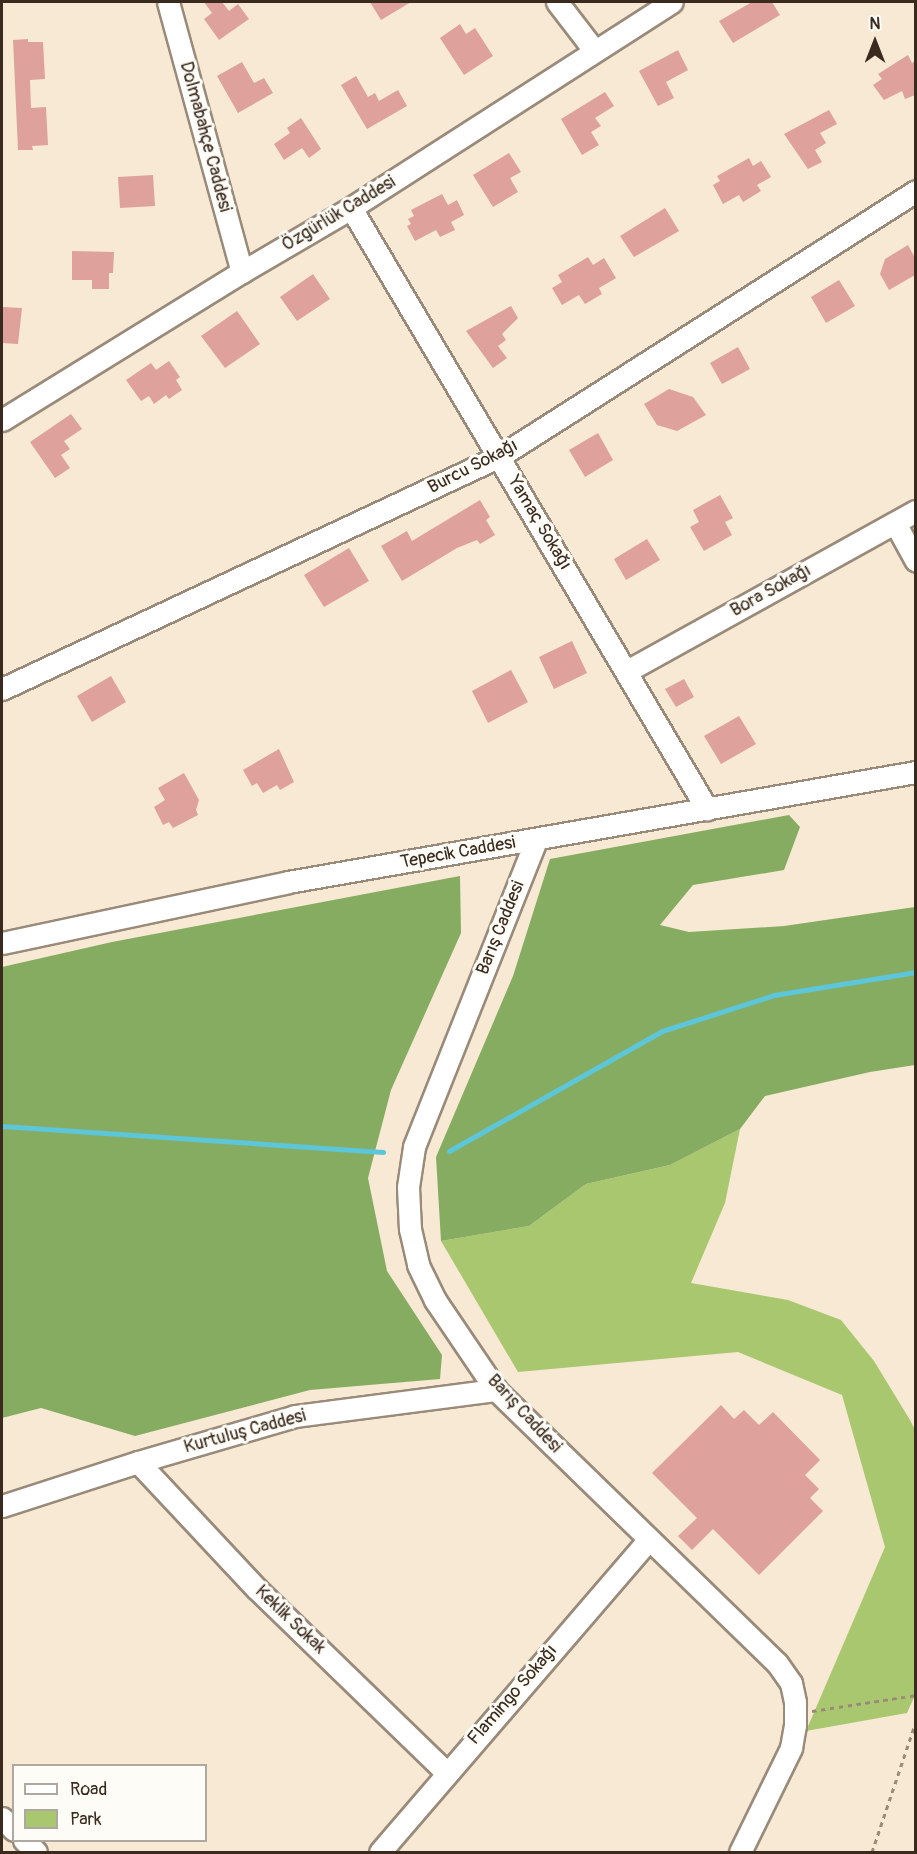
<!DOCTYPE html>
<html>
<head>
<meta charset="utf-8">
<style>
	body { margin:0 }
	#map { position:relative; width:917px; height:1854px; overflow:hidden; background:#f7e9d4; font-family:Pangolin,sans-serif }
	div>[style] { position:absolute }
	[style*='--x'] { left:calc(var(--x)*1px); top:calc(var(--y)*1px); width:calc(var(--w)*1px); rotate:calc(var(--a)*1deg) }
	.green>* { inset:0; background:#a9c76e }
	.forest>* { inset:0; background:#86ac61 }
	.stream>* { height:5px; margin:-2.5px; padding:0 2.5px; transform-origin:2.5px; border-radius:2.5px; background:#5dc6d9 }
	.building>* { inset:0; background:#dea19b }
	.path>* { height:3px; margin-top:-1.5px; transform-origin:0; background:repeating-linear-gradient(90deg,#998a79 0 4.5px,transparent 0 9px) }
	.roads { filter:drop-shadow(2px 0 #998a79) drop-shadow(-2px 0 #998a79) drop-shadow(0 2px #998a79) drop-shadow(0 -2px #998a79) }
	.minor>* { height:21px; margin:-10.5px; padding:0 10.5px; transform-origin:10.5px; border-radius:10.5px; background:#fff }
	span { translate:-50% -50%; white-space:nowrap; text-align:center; line-height:1.15; -webkit-text-stroke:6px #fdfcf7; paint-order:stroke }
	.street-label { font-size:18px; color:#3b2a1e }
	.frame { position:absolute; inset:0; border:3px solid #3b2a1e; pointer-events:none }
	.legend { position:absolute; left:12px; top:1764px; width:195px; height:78px; box-sizing:border-box; background:#fdfcf7; border:2px solid #afa8a0; margin:0; padding:8px 10px; list-style:none; font-size:18px; color:#3b2a1e }
	.legend li { display:flex; align-items:center; gap:12px; height:30px }
	.legend b { width:30px; border:2px solid #afa8a0 }
	.north { position:absolute; left:845px; top:12px; width:60px; height:60px; -webkit-text-stroke:4px #fdfcf7; paint-order:stroke; rotate:0deg; font-size:16px; font-weight:700; line-height:24px; text-align:center; color:#3b2a1e }
	.north::after { content:''; display:block; margin:auto; width:21px; height:27px; background:#3b2a1e; clip-path:polygon(50% 0,100% 100%,50% 72%,0 100%) }
</style>
</head>
<body>
<div id="map">
	<div class="green">
		<div style="clip-path:polygon(740px 1129px,725px 1203px,691px 1283px,788px 1300px,841px 1320px,874px 1361px,910px 1420px,916px 1432px,916px 1693px,907px 1713px,806px 1731px,885px 1547px,842px 1395px,738px 1352px,518px 1372px,441px 1241px,529px 1226px,586px 1184px,670px 1165px)"></div>
	</div>
	<div class="forest">
		<div style="clip-path:polygon(789px 815px,800px 827px,784px 870px,693px 885px,660px 925px,689px 932px,784px 926px,915px 907px,915px 1065px,870px 1072px,765px 1096px,740px 1129px,670px 1165px,586px 1184px,529px 1226px,441px 1241px,436px 1157px,513px 976px,550px 859px)"></div>
		<div style="clip-path:polygon(460px 876px,461px 933px,391px 1090px,368px 1178px,387px 1271px,442px 1355px,440px 1379px,310px 1390px,135px 1436px,41px 1408px,2px 1418px,2px 967px,112px 942px)"></div>
	</div>
	<div class="stream">
		<div style="--x:2;--y:1126;--w:382;--a:3.9"></div>
		<div style="--x:449;--y:1151;--w:244;--a:-29.4"></div>
		<div style="--x:662;--y:1031;--w:118;--a:-17.8"></div>
		<div style="--x:774;--y:995;--w:144;--a:-9.2"></div>
	</div>
	<div class="building">
		<div style="clip-path:polygon(204px 2px,222px 2px,229px 11px,238px 4px,249px 19px,219px 40px,204px 19px,212px 13px)"></div>
		<div style="clip-path:polygon(370px 2px,411px 2px,381px 20px)"></div>
		<div style="clip-path:polygon(752px 2px,772px 2px,780px 15px,733px 43px,719px 21px)"></div>
		<div style="clip-path:polygon(460px 24px,466px 34px,475px 28px,493px 56px,464px 75px,440px 38px)"></div>
		<div style="clip-path:polygon(28px 39px,28px 42px,43px 42px,45px 79px,30px 80px,31px 108px,46px 107px,48px 145px,32px 146px,33px 150px,18px 150px,13px 40px)"></div>
		<div style="clip-path:polygon(678px 50px,688px 70px,666px 82px,674px 98px,658px 106px,639px 71px)"></div>
		<div style="clip-path:polygon(908px 55px,912px 63px,915px 61px,915px 95px,905px 99px,902px 91px,884px 100px,873px 85px,882px 79px,878px 74px)"></div>
		<div style="clip-path:polygon(242px 62px,254px 83px,264px 78px,273px 93px,238px 113px,217px 76px)"></div>
		<div style="clip-path:polygon(356px 76px,368px 97px,375px 93px,379px 101px,398px 90px,407px 106px,367px 129px,341px 85px)"></div>
		<div style="clip-path:polygon(605px 92px,614px 106px,595px 118px,601px 126px,591px 132px,599px 145px,582px 155px,561px 119px)"></div>
		<div style="clip-path:polygon(829px 110px,837px 124px,820px 133px,826px 143px,815px 150px,822px 162px,808px 169px,784px 134px)"></div>
		<div style="clip-path:polygon(301px 118px,321px 149px,309px 158px,302px 148px,284px 160px,274px 144px,290px 133px,287px 128px)"></div>
		<div style="clip-path:polygon(509px 153px,521px 172px,510px 178px,518px 192px,493px 207px,473px 175px)"></div>
		<div style="clip-path:polygon(749px 158px,753px 166px,761px 161px,771px 177px,757px 185px,761px 191px,743px 202px,739px 195px,723px 204px,713px 185px,720px 181px,717px 176px)"></div>
		<div style="clip-path:polygon(153px 175px,155px 206px,120px 208px,118px 177px)"></div>
		<div style="clip-path:polygon(442px 194px,448px 205px,457px 200px,464px 215px,451px 222px,455px 230px,440px 237px,436px 230px,415px 241px,407px 226px,411px 224px,408px 219px,414px 216px,411px 210px)"></div>
		<div style="clip-path:polygon(665px 208px,679px 231px,634px 257px,620px 236px)"></div>
		<div style="clip-path:polygon(908px 245px,915px 258px,915px 275px,889px 290px,880px 274px,885px 259px)"></div>
		<div style="clip-path:polygon(72px 251px,114px 252px,113px 273px,109px 273px,109px 289px,92px 289px,92px 280px,72px 280px)"></div>
		<div style="clip-path:polygon(588px 257px,593px 265px,604px 258px,616px 278px,599px 288px,602px 294px,585px 304px,579px 295px,562px 305px,552px 288px,562px 282px,558px 275px)"></div>
		<div style="clip-path:polygon(313px 274px,330px 299px,297px 321px,280px 297px)"></div>
		<div style="clip-path:polygon(839px 280px,855px 306px,826px 323px,811px 297px)"></div>
		<div style="clip-path:polygon(511px 306px,518px 318px,502px 334px,506px 340px,498px 346px,507px 358px,493px 368px,466px 331px)"></div>
		<div style="clip-path:polygon(2px 307px,22px 308px,18px 344px,2px 343px)"></div>
		<div style="clip-path:polygon(237px 311px,260px 344px,225px 368px,201px 336px)"></div>
		<div style="clip-path:polygon(738px 347px,750px 369px,722px 384px,710px 363px)"></div>
		<div style="clip-path:polygon(169px 361px,180px 377px,176px 380px,182px 390px,169px 399px,166px 395px,154px 404px,149px 396px,141px 401px,126px 380px,151px 363px,156px 370px)"></div>
		<div style="clip-path:polygon(669px 389px,693px 397px,706px 415px,677px 431px,657px 425px,644px 404px)"></div>
		<div style="clip-path:polygon(71px 414px,82px 429px,64px 441px,70px 449px,61px 455px,70px 468px,55px 478px,30px 442px)"></div>
		<div style="clip-path:polygon(598px 433px,613px 460px,585px 477px,569px 450px)"></div>
		<div style="clip-path:polygon(720px 495px,733px 518px,725px 522px,732px 535px,704px 551px,690px 527px,699px 522px,693px 510px)"></div>
		<div style="clip-path:polygon(480px 500px,490px 517px,486px 520px,495px 535px,480px 544px,477px 540px,457px 548px,402px 581px,381px 546px,407px 531px,412px 541px)"></div>
		<div style="clip-path:polygon(647px 539px,660px 560px,626px 580px,614px 559px)"></div>
		<div style="clip-path:polygon(349px 548px,369px 581px,324px 607px,304px 575px)"></div>
		<div style="clip-path:polygon(572px 641px,587px 673px,554px 689px,539px 657px)"></div>
		<div style="clip-path:polygon(511px 670px,528px 702px,488px 723px,472px 691px)"></div>
		<div style="clip-path:polygon(111px 676px,126px 702px,92px 722px,77px 696px)"></div>
		<div style="clip-path:polygon(684px 679px,694px 697px,676px 707px,665px 689px)"></div>
		<div style="clip-path:polygon(739px 716px,756px 744px,721px 764px,704px 736px)"></div>
		<div style="clip-path:polygon(279px 749px,294px 782px,280px 790px,277px 785px,263px 793px,257px 783px,252px 786px,243px 770px)"></div>
		<div style="clip-path:polygon(184px 773px,199px 800px,196px 810px,198px 815px,173px 828px,169px 822px,163px 825px,154px 807px,165px 800px,158px 788px)"></div>
		<div style="clip-path:polygon(721px 1405px,734px 1419px,744px 1410px,759px 1425px,773px 1412px,820px 1460px,805px 1475px,819px 1489px,810px 1498px,823px 1511px,759px 1575px,713px 1529px,692px 1550px,678px 1536px,697px 1518px,652px 1473px)"></div>
	</div>
	<div class="path">
		<div style="--x:812;--y:1711;--w:105;--a:-8.7"></div>
		<div style="--x:872;--y:1852;--w:138;--a:-71.4"></div>
	</div>
	<div class="roads">
		<div class="minor">
			<div style="--x:168;--y:2;--w:280;--a:74.7"></div>
			<div style="--x:557;--y:2;--w:61;--a:52.4"></div>
			<div style="--x:351;--y:208;--w:699;--a:59.36"></div>
			<div style="--x:2;--y:420;--w:282;--a:-31.7"></div>
			<div style="--x:242;--y:272;--w:126;--a:-30.4"></div>
			<div style="--x:351;--y:208;--w:381;--a:-32.7"></div>
			<div style="--x:895;--y:523;--w:43;--a:61.1"></div>
			<div style="--x:627;--y:671;--w:330;--a:-29"></div>
			<div style="--x:2;--y:689;--w:550;--a:-25.07"></div>
			<div style="--x:500;--y:456;--w:493;--a:-32.5"></div>
			<div style="--x:536;--y:840;--w:330;--a:111.7"></div>
			<div style="--x:414;--y:1147;--w:40;--a:98.5"></div>
			<div style="--x:408;--y:1187;--w:42;--a:87.3"></div>
			<div style="--x:410;--y:1229;--w:37;--a:77"></div>
			<div style="--x:418;--y:1265;--w:39;--a:64"></div>
			<div style="--x:435;--y:1300;--w:109;--a:55.9"></div>
			<div style="--x:496;--y:1390;--w:392;--a:44.2"></div>
			<div style="--x:777;--y:1663;--w:24;--a:55"></div>
			<div style="--x:791;--y:1683;--w:19;--a:78"></div>
			<div style="--x:795;--y:1702;--w:23;--a:90"></div>
			<div style="--x:795;--y:1725;--w:23;--a:100"></div>
			<div style="--x:791;--y:1748;--w:116;--a:116.1"></div>
			<div style="--x:2;--y:943;--w:292;--a:-12"></div>
			<div style="--x:288;--y:882;--w:638;--a:-9.94"></div>
			<div style="--x:138;--y:1462;--w:174;--a:46.9"></div>
			<div style="--x:257;--y:1589;--w:264;--a:44.1"></div>
			<div style="--x:2;--y:1506;--w:143;--a:-17.9"></div>
			<div style="--x:138;--y:1462;--w:164;--a:-16.3"></div>
			<div style="--x:295;--y:1416;--w:203;--a:-7.4"></div>
			<div style="--x:2;--y:1818;--w:17;--a:45"></div>
			<div style="--x:24;--y:1840;--w:17;--a:45"></div>
			<div style="--x:380;--y:1852;--w:411;--a:-49.3"></div>
		</div>
	</div>
	<div class="street-label">
		<span style="left:205px;top:137px;rotate:75deg">Dolmabahçe Caddesi</span>
		<span style="left:339px;top:214px;rotate:-31deg">Özgürlük Caddesi</span>
		<span style="left:473px;top:467px;rotate:-27deg">Burcu Sokağı</span>
		<span style="left:539px;top:523px;rotate:59deg">Yamaç Sokağı</span>
		<span style="left:771px;top:591px;rotate:-29deg">Bora Sokağı</span>
		<span style="left:458px;top:853px;rotate:-10deg">Tepecik Caddesi</span>
		<span style="left:501px;top:928px;rotate:-68deg">Barış Caddesi</span>
		<span style="left:524px;top:1414px;rotate:47deg">Barış Caddesi</span>
		<span style="left:245px;top:1432px;rotate:-15deg">Kurtuluş Caddesi</span>
		<span style="left:290px;top:1620px;rotate:44deg">Keklik Sokak</span>
		<span style="left:513px;top:1695px;rotate:-49deg">Flamingo Sokağı</span>
	</div>
	<div class="frame"></div>
	<ul class="legend">
	<li><b style="height:8px;background:#fff"></b>Road</li>
	<li><b style="height:16px;background:#a9c76e"></b>Park</li>
	</ul>
	<div class="north">N</div>
</div>
</body>
</html>
